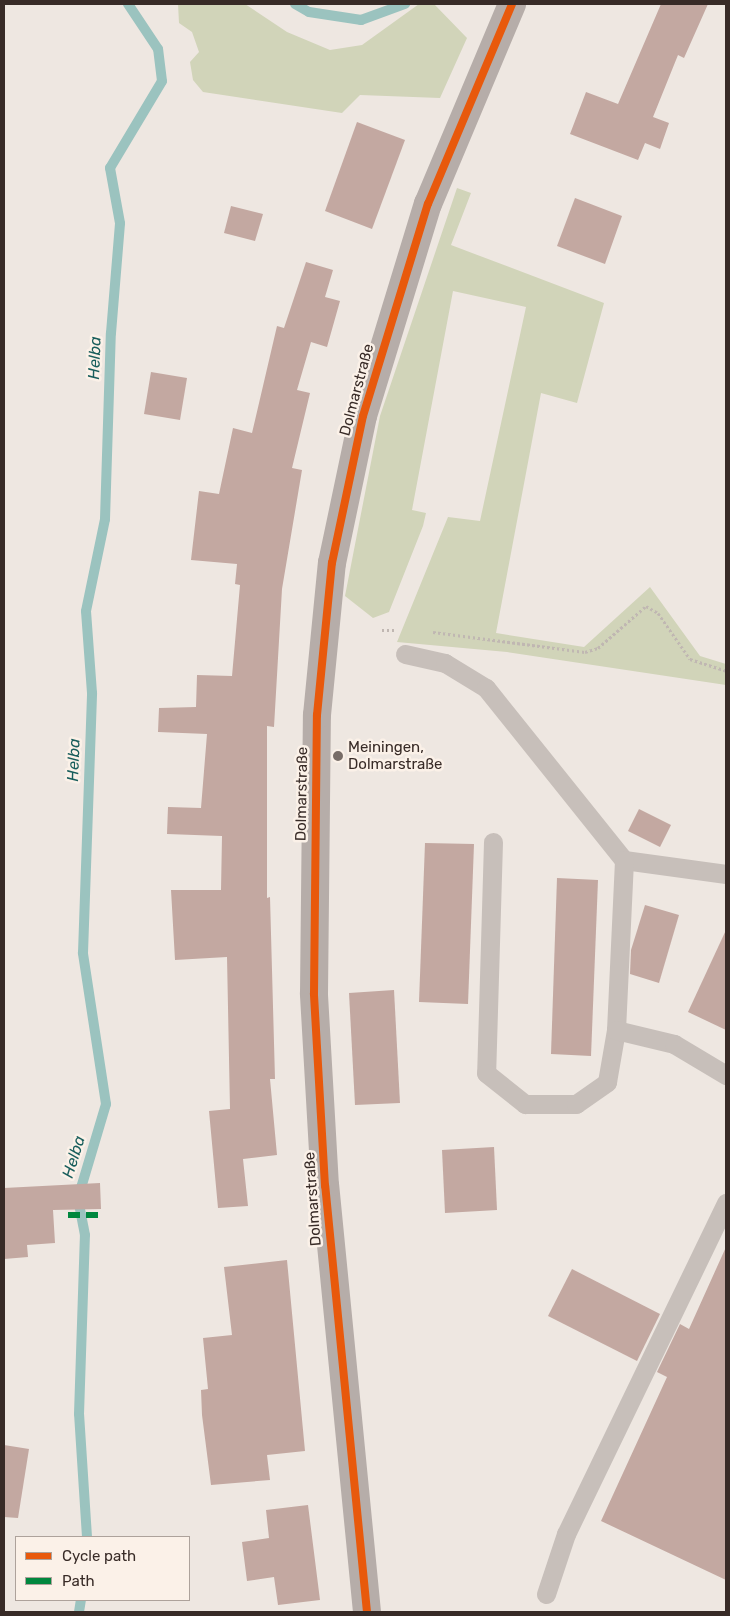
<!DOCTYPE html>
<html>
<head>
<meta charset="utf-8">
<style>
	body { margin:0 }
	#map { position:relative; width:730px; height:1616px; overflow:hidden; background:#eee7e1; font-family:Rubik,sans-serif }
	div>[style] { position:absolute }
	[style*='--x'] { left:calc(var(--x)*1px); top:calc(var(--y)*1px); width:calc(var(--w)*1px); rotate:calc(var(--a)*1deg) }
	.green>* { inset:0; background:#d1d4b9 }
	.stream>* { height:10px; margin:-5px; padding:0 5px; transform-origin:5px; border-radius:5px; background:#9bc3bf }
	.building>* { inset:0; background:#c3a8a1 }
	.path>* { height:3px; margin-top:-1.5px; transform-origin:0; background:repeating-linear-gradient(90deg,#c0b7b2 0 2.5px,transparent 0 5px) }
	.lane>* { height:19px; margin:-9.5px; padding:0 9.5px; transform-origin:9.5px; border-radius:9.5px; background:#c7bfba }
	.primary>* { height:28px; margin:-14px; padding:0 14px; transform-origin:14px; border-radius:14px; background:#b6ada9 }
	.quiet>* { height:6px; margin-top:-3px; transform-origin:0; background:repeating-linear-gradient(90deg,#00873e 0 12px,transparent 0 18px) }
	.cycleway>* { height:8px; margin:-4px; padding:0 4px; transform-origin:4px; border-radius:4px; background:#e8590c }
	.dots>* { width:14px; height:14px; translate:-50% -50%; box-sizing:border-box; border:2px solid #fbf1e8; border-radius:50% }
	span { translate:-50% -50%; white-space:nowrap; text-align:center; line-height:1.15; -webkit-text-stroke:5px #fbf1e8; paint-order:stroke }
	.street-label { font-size:15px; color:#382b27 }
	.poi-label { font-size:15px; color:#382b27 }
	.left { translate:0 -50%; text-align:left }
	.water-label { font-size:16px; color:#195e5c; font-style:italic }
	.frame { position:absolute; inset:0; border:5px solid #382b27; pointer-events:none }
	.legend { position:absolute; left:15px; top:1536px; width:175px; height:65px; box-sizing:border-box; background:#fbf1e8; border:1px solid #ada29b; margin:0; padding:6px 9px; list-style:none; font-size:15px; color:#382b27 }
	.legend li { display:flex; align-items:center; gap:10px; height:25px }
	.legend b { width:25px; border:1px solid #ada29b }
</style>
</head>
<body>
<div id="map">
	<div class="green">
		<div style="clip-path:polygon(178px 4px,245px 4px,287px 32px,330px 50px,362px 45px,419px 4px,434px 4px,467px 38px,440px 98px,360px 95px,342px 113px,203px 92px,193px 80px,190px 62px,199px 52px,192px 32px,179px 23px)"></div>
		<div style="clip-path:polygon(457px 188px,471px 193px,451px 245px,604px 303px,577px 403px,541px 393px,496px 633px,584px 647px,650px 587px,700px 656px,726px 664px,726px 685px,507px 652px,397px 642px,448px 517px,480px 521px,526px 307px,453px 291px,412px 510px,426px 513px,423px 526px,389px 612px,373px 618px,345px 596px,380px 416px)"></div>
	</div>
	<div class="stream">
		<div style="--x:295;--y:4;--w:16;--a:30"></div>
		<div style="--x:309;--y:12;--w:53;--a:8.7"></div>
		<div style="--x:361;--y:20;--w:47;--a:-20"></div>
		<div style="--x:87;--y:1537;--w:123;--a:-93.7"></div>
		<div style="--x:79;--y:1414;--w:179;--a:-88.1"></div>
		<div style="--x:85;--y:1235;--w:38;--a:-101"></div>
		<div style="--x:78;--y:1198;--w:98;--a:-73.4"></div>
		<div style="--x:106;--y:1104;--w:153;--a:-98.7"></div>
		<div style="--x:83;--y:953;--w:260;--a:-88"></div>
		<div style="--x:92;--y:693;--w:82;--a:-94.2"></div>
		<div style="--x:86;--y:611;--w:94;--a:-78.3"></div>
		<div style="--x:105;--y:519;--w:186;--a:-88.2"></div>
		<div style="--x:111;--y:333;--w:110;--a:-85.3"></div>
		<div style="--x:120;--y:223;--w:56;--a:-100.3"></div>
		<div style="--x:110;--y:168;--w:101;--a:-59.1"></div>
		<div style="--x:162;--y:81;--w:32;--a:-97"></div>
		<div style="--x:158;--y:49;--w:54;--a:-123.7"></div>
		<div style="--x:79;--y:1612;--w:12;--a:-81"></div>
	</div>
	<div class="building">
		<div style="clip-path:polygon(661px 4px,708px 4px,684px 58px,678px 55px,653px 117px,669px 123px,660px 149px,645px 143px,638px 160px,570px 134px,586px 92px,618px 104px)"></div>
		<div style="clip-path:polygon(357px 122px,405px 140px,372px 229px,325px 211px)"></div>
		<div style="clip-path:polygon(575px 198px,622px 216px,605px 264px,557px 246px)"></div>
		<div style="clip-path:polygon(231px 206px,263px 214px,255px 241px,224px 233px)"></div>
		<div style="clip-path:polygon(306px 262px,333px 270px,325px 297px,340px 301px,327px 347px,311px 342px,297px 390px,310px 393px,292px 468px,302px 470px,282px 589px,274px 727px,267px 726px,267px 898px,270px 897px,275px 1079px,270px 1079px,277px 1155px,243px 1159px,248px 1206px,218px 1208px,209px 1111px,230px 1109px,227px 957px,175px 960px,171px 890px,221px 890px,222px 836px,167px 834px,168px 807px,201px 808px,207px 734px,158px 732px,159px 708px,196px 707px,197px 675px,232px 676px,240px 585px,235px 584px,237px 564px,191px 560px,199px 491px,219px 494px,233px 428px,252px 433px,277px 326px,284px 328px)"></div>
		<div style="clip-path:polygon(151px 372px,187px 378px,180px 420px,144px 414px)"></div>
		<div style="clip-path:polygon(639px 809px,671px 825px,660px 847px,628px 831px)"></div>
		<div style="clip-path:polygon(425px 843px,474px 844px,468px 1004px,419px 1002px)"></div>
		<div style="clip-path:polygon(557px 878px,598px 880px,591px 1056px,551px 1054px)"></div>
		<div style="clip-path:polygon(645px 905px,679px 915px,659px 983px,630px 974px,631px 950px)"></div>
		<div style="clip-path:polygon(726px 930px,726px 1030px,688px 1012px)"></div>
		<div style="clip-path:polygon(394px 990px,400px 1103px,355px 1105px,349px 993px)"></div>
		<div style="clip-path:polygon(494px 1147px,497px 1210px,445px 1213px,442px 1150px)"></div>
		<div style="clip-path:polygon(100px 1183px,101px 1209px,53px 1210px,55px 1243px,27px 1245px,28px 1257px,4px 1259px,4px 1188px)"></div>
		<div style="clip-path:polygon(726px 1247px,726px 1580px,601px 1521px,667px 1377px,657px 1372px,680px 1324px,689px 1329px)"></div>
		<div style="clip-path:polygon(287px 1260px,305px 1451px,267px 1455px,270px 1480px,211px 1485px,202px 1415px,201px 1390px,208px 1389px,203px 1338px,232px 1335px,224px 1267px)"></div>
		<div style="clip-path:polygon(572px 1269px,660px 1314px,637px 1361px,548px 1316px)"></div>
		<div style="clip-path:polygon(4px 1445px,29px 1449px,18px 1518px,4px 1517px)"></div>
		<div style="clip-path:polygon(308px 1505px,320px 1600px,278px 1605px,274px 1577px,247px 1581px,242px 1542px,269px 1538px,266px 1510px)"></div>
	</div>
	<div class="path">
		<div style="--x:382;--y:630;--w:12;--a:0"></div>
		<div style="--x:433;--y:632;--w:153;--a:7.5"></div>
		<div style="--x:585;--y:652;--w:14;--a:-17"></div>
		<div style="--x:598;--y:648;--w:64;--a:-41.2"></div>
		<div style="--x:646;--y:606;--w:14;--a:30"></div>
		<div style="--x:658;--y:613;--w:56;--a:55.2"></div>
		<div style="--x:690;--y:659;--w:38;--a:18"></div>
	</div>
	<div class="lane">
		<div style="--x:405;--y:654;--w:41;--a:12.7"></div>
		<div style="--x:445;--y:663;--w:48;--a:31.4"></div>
		<div style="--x:486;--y:688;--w:221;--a:51.3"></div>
		<div style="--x:624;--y:860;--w:103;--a:7.8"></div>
		<div style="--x:493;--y:842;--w:231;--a:91.7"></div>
		<div style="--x:486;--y:1073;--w:50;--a:38.5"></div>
		<div style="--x:525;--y:1104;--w:51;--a:0"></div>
		<div style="--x:576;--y:1104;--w:38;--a:-35"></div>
		<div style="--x:607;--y:1082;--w:53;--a:-80.2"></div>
		<div style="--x:616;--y:1030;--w:170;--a:-87.3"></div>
		<div style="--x:616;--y:1030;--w:60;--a:13.6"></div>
		<div style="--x:674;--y:1044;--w:61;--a:30.8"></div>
		<div style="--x:546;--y:1594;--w:63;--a:-71.6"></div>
		<div style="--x:566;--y:1534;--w:368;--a:-64.2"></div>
	</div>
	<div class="primary">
		<div style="--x:367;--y:1612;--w:428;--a:-95.6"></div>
		<div style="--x:325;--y:1186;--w:193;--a:-93.3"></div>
		<div style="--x:314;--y:993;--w:278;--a:-89.4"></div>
		<div style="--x:317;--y:715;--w:153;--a:-84.4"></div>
		<div style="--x:332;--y:563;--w:150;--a:-78.1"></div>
		<div style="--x:363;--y:416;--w:222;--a:-73"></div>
		<div style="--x:428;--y:204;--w:217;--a:-67.2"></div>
	</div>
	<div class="quiet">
		<div style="--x:68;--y:1215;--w:31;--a:0"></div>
	</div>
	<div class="cycleway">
		<div style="--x:367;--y:1612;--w:428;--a:-95.6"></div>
		<div style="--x:325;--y:1186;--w:193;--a:-93.3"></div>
		<div style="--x:314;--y:993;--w:278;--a:-89.4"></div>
		<div style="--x:317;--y:715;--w:153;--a:-84.4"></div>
		<div style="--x:332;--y:563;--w:150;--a:-78.1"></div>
		<div style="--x:363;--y:416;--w:222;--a:-73"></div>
		<div style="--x:428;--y:204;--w:217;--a:-67.2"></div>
	</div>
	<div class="dots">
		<div style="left:338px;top:756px;background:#786d68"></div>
	</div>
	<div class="street-label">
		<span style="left:357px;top:390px;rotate:-75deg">Dolmarstraße</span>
		<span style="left:302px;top:794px;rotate:-89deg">Dolmarstraße</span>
		<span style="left:313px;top:1199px;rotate:-94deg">Dolmarstraße</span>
	</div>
	<div class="poi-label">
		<span class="left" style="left:348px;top:756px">Meiningen,<br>Dolmarstraße</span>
	</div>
	<div class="water-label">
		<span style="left:95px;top:358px;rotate:-88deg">Helba</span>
		<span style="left:74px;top:760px;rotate:-88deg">Helba</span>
		<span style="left:74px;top:1157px;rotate:-73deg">Helba</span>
	</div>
	<div class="frame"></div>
	<ul class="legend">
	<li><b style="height:6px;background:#e8590c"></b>Cycle path</li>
	<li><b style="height:6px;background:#00873e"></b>Path</li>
	</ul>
</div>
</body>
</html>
